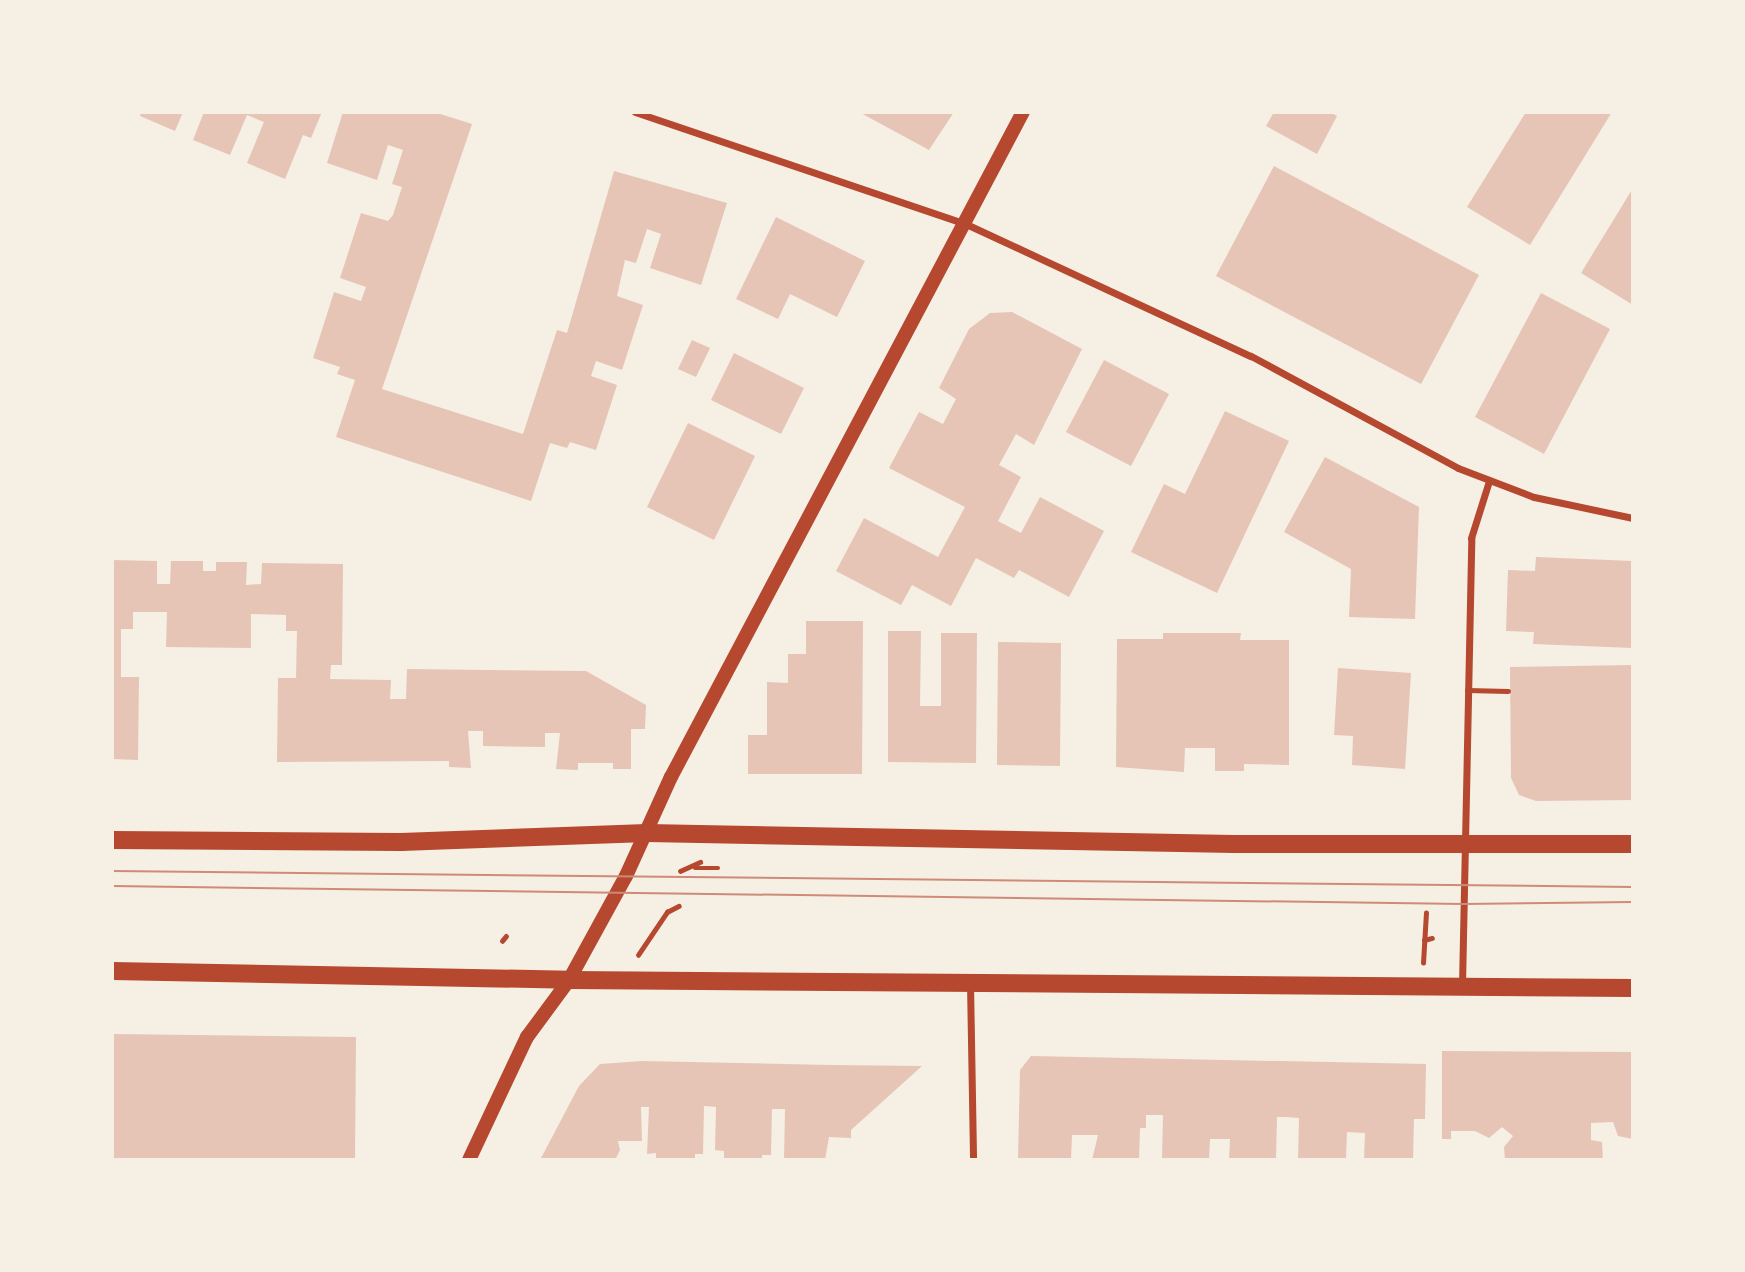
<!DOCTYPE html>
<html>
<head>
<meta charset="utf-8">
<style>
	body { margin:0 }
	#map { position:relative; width:1745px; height:1272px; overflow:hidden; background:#f6efe4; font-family:Rubik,sans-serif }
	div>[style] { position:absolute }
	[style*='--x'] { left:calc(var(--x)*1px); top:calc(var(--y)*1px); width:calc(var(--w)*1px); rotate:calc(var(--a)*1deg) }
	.building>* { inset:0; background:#e6c5b7 }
	.path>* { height:4.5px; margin:-2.25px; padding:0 2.25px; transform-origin:2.25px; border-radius:2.25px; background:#b5482f }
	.service>* { height:5px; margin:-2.5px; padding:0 2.5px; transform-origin:2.5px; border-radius:2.5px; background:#b5482f }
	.minor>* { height:7px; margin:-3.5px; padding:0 3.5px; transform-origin:3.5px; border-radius:3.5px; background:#b5482f }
	.secondary>* { height:14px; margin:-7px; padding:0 7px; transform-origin:7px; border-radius:7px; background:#b5482f }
	.primary>* { height:18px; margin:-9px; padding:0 9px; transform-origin:9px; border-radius:9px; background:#b5482f }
	.tram>* { height:2px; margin:-1px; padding:0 1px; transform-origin:1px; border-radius:1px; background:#cf8b77 }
	span { translate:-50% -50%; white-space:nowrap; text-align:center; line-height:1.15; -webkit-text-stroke:6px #f6efe4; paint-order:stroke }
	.frame { position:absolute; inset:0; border:114px solid #f6efe4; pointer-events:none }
</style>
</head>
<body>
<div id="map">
	<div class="building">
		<div style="clip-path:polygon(141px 112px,183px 112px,175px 131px,140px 116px)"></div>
		<div style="clip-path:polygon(204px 112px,322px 112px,311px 138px,303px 135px,285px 179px,247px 163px,264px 122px,247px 115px,230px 155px,193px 140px)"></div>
		<div style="clip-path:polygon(343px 112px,434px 112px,472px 124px,382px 389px,523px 434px,557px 330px,567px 333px,614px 171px,727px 203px,701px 285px,650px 268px,661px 234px,647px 229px,636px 263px,625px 260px,617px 296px,643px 305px,622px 370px,596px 361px,591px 376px,617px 385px,596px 450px,570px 442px,567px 448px,550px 443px,531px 501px,336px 437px,355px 380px,337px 374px,340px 367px,313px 358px,334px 292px,361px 301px,366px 287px,340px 278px,361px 213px,388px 221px,393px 215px,402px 187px,392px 184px,403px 150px,388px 145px,377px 180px,327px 163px)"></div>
		<div style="clip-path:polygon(859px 112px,954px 112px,929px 150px)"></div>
		<div style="clip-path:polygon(1274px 112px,1330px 112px,1337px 116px,1317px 154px,1266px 126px)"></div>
		<div style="clip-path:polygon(1526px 112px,1612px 112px,1530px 245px,1467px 207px)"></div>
		<div style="clip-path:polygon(1274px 166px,1479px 275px,1421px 384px,1216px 276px)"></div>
		<div style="clip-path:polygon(1633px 188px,1633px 305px,1581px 273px)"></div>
		<div style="clip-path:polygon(776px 217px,865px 261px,837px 317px,790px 294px,778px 319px,736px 299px)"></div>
		<div style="clip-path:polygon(1541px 293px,1610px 329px,1544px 454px,1475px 417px)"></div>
		<div style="clip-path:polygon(1012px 312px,1082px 349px,1034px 445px,1016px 434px,999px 465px,1021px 477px,998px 521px,1021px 533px,1040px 497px,1104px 531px,1069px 597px,1019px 570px,1014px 578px,976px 558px,951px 606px,912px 585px,901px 605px,836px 571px,864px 518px,938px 557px,965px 507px,889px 468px,919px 412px,943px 424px,956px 399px,939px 388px,969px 329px,990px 313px)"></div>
		<div style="clip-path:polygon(692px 340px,710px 348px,696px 377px,678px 369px)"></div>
		<div style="clip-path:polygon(734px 353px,804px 388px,781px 434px,711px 400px)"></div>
		<div style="clip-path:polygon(1104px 360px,1169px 394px,1131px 466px,1066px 432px)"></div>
		<div style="clip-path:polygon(1225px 411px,1289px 441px,1217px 593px,1131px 552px,1164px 484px,1185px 494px)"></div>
		<div style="clip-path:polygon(688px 423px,755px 456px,714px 540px,647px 507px)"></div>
		<div style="clip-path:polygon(1325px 457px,1419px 507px,1415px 619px,1349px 617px,1351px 569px,1284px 532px)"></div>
		<div style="clip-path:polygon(1536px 557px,1633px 561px,1633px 648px,1533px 644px,1534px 632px,1506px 631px,1508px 570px,1535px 571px)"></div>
		<div style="clip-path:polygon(112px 560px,157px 561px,157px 584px,170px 584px,171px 561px,203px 561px,203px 571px,216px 571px,216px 562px,247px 562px,246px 585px,261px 584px,262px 563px,343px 564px,342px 665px,331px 665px,330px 679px,391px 680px,390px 699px,406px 699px,407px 669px,586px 671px,646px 705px,645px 729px,631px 729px,631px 769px,613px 769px,613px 763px,578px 763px,578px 770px,556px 769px,560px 733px,545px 733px,545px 747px,483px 746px,483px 731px,468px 731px,471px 768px,449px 767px,449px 761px,277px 762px,278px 678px,296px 678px,297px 631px,286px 631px,286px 615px,251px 614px,251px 648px,166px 647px,167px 612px,133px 612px,133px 629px,121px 629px,121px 677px,139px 677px,138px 760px,112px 759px)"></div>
		<div style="clip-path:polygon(806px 621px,863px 621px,862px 774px,748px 774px,748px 735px,767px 735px,767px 682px,788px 683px,788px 654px,806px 654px)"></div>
		<div style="clip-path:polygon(888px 631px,921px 631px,920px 706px,941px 706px,941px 633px,977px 633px,976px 763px,888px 762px)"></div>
		<div style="clip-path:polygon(1163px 633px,1241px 633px,1240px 640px,1289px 640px,1289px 765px,1244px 764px,1244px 771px,1215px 771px,1215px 748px,1185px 748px,1184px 772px,1116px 767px,1117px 639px,1163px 639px)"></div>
		<div style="clip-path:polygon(998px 642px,1061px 643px,1060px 766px,997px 765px)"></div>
		<div style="clip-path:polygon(1633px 665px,1633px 800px,1536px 801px,1519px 795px,1511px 778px,1510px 667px)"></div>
		<div style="clip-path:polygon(1338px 668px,1411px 673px,1405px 769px,1352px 765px,1353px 736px,1334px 735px)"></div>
		<div style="clip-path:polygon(112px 1034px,356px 1037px,355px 1160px,112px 1160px)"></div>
		<div style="clip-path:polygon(1442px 1051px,1633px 1052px,1633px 1139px,1618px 1136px,1613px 1122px,1591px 1123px,1591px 1140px,1602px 1142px,1603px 1160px,1505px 1160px,1504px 1147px,1513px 1136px,1502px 1127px,1489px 1138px,1475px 1131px,1451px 1131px,1451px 1139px,1442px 1139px)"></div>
		<div style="clip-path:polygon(1031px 1056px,1426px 1064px,1425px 1119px,1414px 1119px,1413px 1160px,1364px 1160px,1365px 1133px,1347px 1132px,1346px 1160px,1298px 1160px,1299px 1118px,1286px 1117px,1277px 1117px,1276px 1160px,1229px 1160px,1230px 1139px,1210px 1139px,1209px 1160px,1162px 1160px,1163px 1115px,1146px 1115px,1146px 1128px,1140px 1128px,1139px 1160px,1092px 1160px,1098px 1135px,1072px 1135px,1071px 1160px,1018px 1160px,1020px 1070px)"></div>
		<div style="clip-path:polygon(642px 1061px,830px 1065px,922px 1066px,851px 1130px,851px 1138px,829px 1137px,825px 1160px,784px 1160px,785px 1109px,772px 1109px,771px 1155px,762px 1155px,762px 1160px,724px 1160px,724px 1151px,715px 1150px,716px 1107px,704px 1106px,703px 1154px,695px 1154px,695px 1160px,656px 1160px,656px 1153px,647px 1154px,649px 1107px,641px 1107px,642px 1141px,618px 1141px,620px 1150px,615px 1160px,540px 1160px,579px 1086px,600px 1064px)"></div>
	</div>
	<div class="path">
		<div style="--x:695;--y:868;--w:23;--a:0"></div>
		<div style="--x:680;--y:871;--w:22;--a:-24"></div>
		<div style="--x:1424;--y:940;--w:8;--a:-14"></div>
		<div style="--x:502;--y:941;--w:6;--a:-51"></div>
		<div style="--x:638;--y:955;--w:52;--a:-56"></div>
		<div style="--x:667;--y:912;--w:13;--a:-27"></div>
		<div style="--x:1423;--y:963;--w:50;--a:-86.6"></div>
	</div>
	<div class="service">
		<div style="--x:1467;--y:690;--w:41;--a:1.4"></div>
	</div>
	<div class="minor">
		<div style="--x:635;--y:112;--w:349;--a:18.7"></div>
		<div style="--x:966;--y:224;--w:314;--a:24.9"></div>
		<div style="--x:1251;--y:356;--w:235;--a:28.4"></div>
		<div style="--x:1458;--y:468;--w:81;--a:20.9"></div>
		<div style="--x:1534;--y:497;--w:101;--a:12"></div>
		<div style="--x:970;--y:983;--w:177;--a:89"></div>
		<div style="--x:1462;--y:985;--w:447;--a:-88.8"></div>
		<div style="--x:1471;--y:538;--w:60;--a:-72.5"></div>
	</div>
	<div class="secondary">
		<div style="--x:469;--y:1160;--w:136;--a:-64.8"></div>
		<div style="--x:527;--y:1037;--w:71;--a:-53.6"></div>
		<div style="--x:569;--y:980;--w:119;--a:-61.3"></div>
		<div style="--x:626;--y:876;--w:109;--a:-65.6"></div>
		<div style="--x:671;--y:777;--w:752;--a:-62.11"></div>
	</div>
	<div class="primary">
		<div style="--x:112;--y:840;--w:289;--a:0.4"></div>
		<div style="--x:401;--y:842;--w:246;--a:-2.1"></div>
		<div style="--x:647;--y:833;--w:587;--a:1.07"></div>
		<div style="--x:1234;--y:844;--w:399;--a:0"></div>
		<div style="--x:112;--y:971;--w:457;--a:1.1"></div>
		<div style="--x:569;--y:980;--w:1064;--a:0.43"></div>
	</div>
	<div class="tram">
		<div style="--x:112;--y:871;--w:1521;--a:0.6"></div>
		<div style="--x:112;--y:886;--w:1351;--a:0.76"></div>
		<div style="--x:1463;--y:904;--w:170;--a:-0.7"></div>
	</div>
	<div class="frame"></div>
</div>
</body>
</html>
